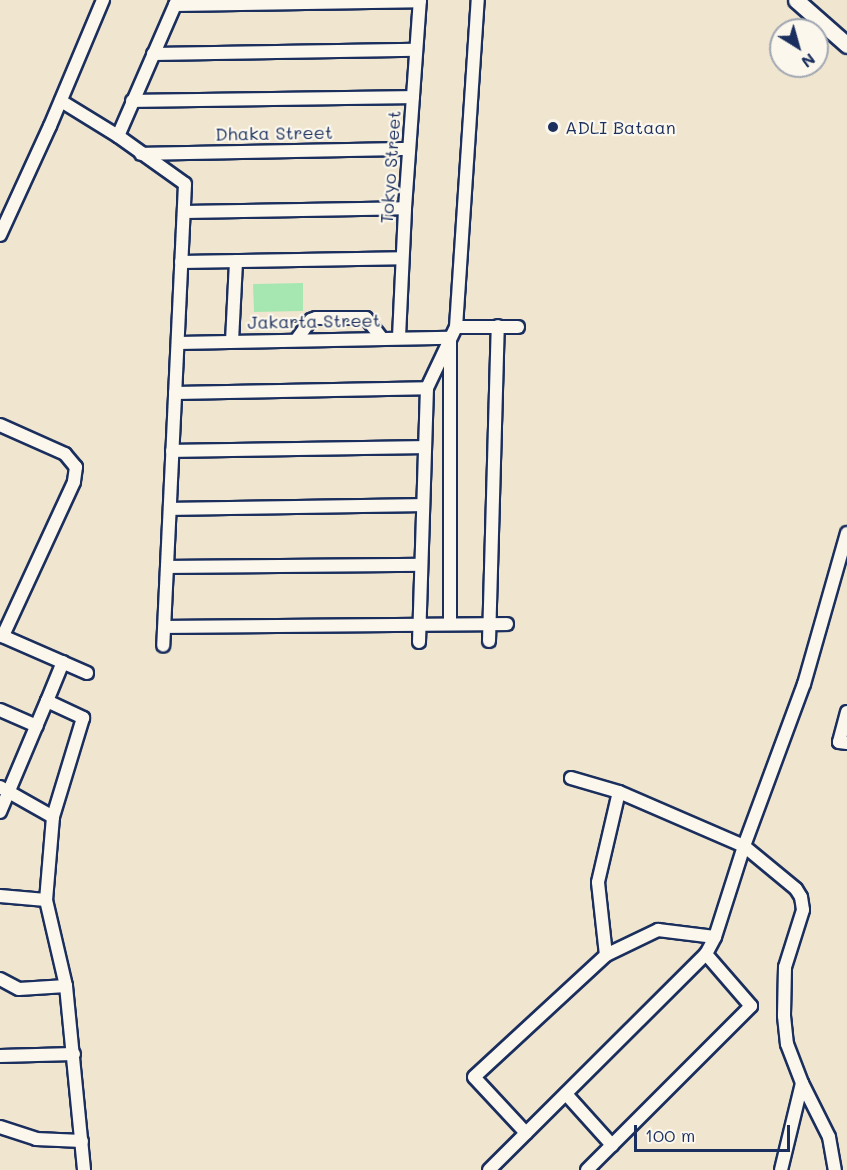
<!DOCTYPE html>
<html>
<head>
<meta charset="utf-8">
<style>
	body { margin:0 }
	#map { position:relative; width:847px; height:1170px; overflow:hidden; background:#f0e6d0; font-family:Mali,sans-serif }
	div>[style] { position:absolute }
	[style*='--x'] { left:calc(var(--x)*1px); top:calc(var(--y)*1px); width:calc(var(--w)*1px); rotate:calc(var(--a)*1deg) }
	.green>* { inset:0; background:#a6e7b1 }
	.roads { filter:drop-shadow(2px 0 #1b2f5e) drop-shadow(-2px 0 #1b2f5e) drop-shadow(0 2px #1b2f5e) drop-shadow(0 -2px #1b2f5e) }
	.minor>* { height:12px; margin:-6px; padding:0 6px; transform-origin:6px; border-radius:6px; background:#fbf7ec }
	.major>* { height:15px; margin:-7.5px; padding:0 7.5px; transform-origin:7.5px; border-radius:7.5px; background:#fbf7ec }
	.dots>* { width:16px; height:16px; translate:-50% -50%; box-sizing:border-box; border:3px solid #fbf7ec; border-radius:50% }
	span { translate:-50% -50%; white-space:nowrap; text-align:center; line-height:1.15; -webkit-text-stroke:4.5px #fbf7ec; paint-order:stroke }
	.poi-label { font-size:18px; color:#1b2f5e }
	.left { translate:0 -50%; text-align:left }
	.street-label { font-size:18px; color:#1b2f5e }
	.north { position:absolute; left:769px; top:18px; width:60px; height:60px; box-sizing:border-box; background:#fbf7ec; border:2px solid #a1a7b3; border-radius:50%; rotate:143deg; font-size:16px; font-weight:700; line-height:24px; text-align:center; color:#1b2f5e }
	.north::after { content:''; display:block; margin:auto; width:21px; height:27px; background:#1b2f5e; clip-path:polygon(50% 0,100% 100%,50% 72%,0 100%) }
	.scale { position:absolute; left:634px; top:1125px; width:156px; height:27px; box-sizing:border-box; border:3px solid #1b2f5e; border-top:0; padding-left:8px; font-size:18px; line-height:21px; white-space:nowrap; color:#1b2f5e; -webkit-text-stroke:4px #fbf7ec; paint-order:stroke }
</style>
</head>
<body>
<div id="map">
	<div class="green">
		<div style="clip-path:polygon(303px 283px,303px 311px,254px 312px,253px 284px)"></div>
	</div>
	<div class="roads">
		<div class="minor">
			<div style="--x:175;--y:5;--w:245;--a:-0.9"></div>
			<div style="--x:153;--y:54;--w:263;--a:-0.9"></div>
			<div style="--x:61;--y:101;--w:67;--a:31.6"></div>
			<div style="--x:118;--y:136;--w:82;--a:35.6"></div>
			<div style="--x:185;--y:184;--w:462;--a:92.7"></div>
			<div style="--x:132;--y:101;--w:281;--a:-0.8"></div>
			<div style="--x:118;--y:136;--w:148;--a:-66.5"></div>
			<div style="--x:141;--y:154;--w:268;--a:-1.1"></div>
			<div style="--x:184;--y:212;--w:221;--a:-1"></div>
			<div style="--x:0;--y:235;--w:120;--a:-65.4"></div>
			<div style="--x:50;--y:126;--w:137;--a:-67.2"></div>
			<div style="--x:181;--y:262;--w:221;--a:-1"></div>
			<div style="--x:456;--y:327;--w:62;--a:0"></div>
			<div style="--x:399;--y:337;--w:129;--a:-87.3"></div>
			<div style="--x:405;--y:208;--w:209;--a:-85.9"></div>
			<div style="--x:297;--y:339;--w:24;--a:-54"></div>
			<div style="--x:311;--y:320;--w:5;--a:-22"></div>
			<div style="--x:316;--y:318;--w:50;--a:0"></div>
			<div style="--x:366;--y:318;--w:24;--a:52"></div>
			<div style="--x:232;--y:341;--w:80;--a:-87.1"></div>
			<div style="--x:178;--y:343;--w:272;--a:-1.1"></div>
			<div style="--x:450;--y:338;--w:286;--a:90"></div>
			<div style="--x:175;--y:393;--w:252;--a:-1.1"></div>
			<div style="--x:0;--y:425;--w:71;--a:24"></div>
			<div style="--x:65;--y:454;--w:17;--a:50"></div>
			<div style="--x:76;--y:467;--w:15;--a:98"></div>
			<div style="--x:74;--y:482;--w:170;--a:114.8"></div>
			<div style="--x:172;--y:451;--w:251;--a:-0.9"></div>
			<div style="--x:170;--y:509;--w:252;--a:-0.9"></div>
			<div style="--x:168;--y:567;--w:253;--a:-0.5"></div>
			<div style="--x:165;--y:627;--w:342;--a:-0.5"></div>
			<div style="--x:0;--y:635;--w:95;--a:23.6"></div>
			<div style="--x:489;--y:641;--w:315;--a:-88.4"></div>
			<div style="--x:419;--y:642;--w:254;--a:-88.2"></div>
			<div style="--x:427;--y:388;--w:68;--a:-64.6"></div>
			<div style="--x:456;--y:327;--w:328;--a:-86.2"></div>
			<div style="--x:47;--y:701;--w:42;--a:-67.7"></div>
			<div style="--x:0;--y:710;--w:40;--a:23.4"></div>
			<div style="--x:847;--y:712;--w:31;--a:105"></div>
			<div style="--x:839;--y:742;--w:8;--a:7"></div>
			<div style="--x:571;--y:778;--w:50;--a:16.3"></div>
			<div style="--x:0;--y:787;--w:61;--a:29.5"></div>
			<div style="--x:0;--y:812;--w:121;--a:-67.1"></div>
			<div style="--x:47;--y:701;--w:40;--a:25"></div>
			<div style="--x:83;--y:718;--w:103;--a:106.9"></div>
			<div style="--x:53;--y:817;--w:83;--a:94.8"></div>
			<div style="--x:46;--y:900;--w:88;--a:76.9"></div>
			<div style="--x:66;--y:986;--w:185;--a:84.4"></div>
			<div style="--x:0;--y:896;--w:46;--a:5"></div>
			<div style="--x:606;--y:955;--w:73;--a:-96.3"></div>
			<div style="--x:598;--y:882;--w:92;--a:-76.9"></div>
			<div style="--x:619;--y:792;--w:136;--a:23.4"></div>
			<div style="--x:744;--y:846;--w:67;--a:39.6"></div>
			<div style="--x:796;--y:889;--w:9;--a:58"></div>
			<div style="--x:801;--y:897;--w:13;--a:81"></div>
			<div style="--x:803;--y:910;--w:60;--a:107.5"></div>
			<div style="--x:785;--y:967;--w:49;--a:91.2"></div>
			<div style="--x:784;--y:1016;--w:28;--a:84"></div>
			<div style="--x:787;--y:1044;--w:42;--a:69"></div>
			<div style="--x:802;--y:1083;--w:60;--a:63.4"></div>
			<div style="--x:829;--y:1137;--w:34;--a:80"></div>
			<div style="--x:0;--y:979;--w:21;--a:28"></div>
			<div style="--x:19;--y:989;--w:47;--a:-3.7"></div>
			<div style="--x:0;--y:1056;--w:74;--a:-1.5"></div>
			<div style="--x:566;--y:1094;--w:69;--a:48"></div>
			<div style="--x:0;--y:1127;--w:38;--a:18"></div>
			<div style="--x:36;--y:1139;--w:46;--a:2.5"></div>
			<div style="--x:526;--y:1133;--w:76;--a:-132.9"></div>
			<div style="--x:474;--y:1077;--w:180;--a:-42.7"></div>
			<div style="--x:606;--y:955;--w:58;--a:-25.7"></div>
			<div style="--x:658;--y:930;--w:57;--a:7"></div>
			<div style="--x:489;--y:1170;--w:306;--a:-44.9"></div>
			<div style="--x:587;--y:1170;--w:232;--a:-45"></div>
			<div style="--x:751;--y:1006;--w:69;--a:-130.9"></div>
			<div style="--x:706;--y:954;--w:19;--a:-62"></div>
			<div style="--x:715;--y:937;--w:96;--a:-72.3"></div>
			<div style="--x:744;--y:846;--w:173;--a:-69.7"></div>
			<div style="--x:804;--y:684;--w:157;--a:-74.1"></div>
			<div style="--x:781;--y:1170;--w:89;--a:-76.4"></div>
		</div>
		<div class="major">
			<div style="--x:796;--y:0;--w:68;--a:41.4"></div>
		</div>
	</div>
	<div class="dots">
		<div style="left:553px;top:127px;background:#1b2f5e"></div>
	</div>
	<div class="poi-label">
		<span class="left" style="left:565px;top:127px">ADLI Bataan</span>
	</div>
	<div class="street-label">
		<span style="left:274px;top:133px;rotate:-1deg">Dhaka Street</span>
		<span style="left:390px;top:167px;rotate:-86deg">Tokyo Street</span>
		<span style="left:314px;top:321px;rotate:-1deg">Jakarta Street</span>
	</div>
	<div class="north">N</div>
	<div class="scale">100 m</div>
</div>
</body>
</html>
